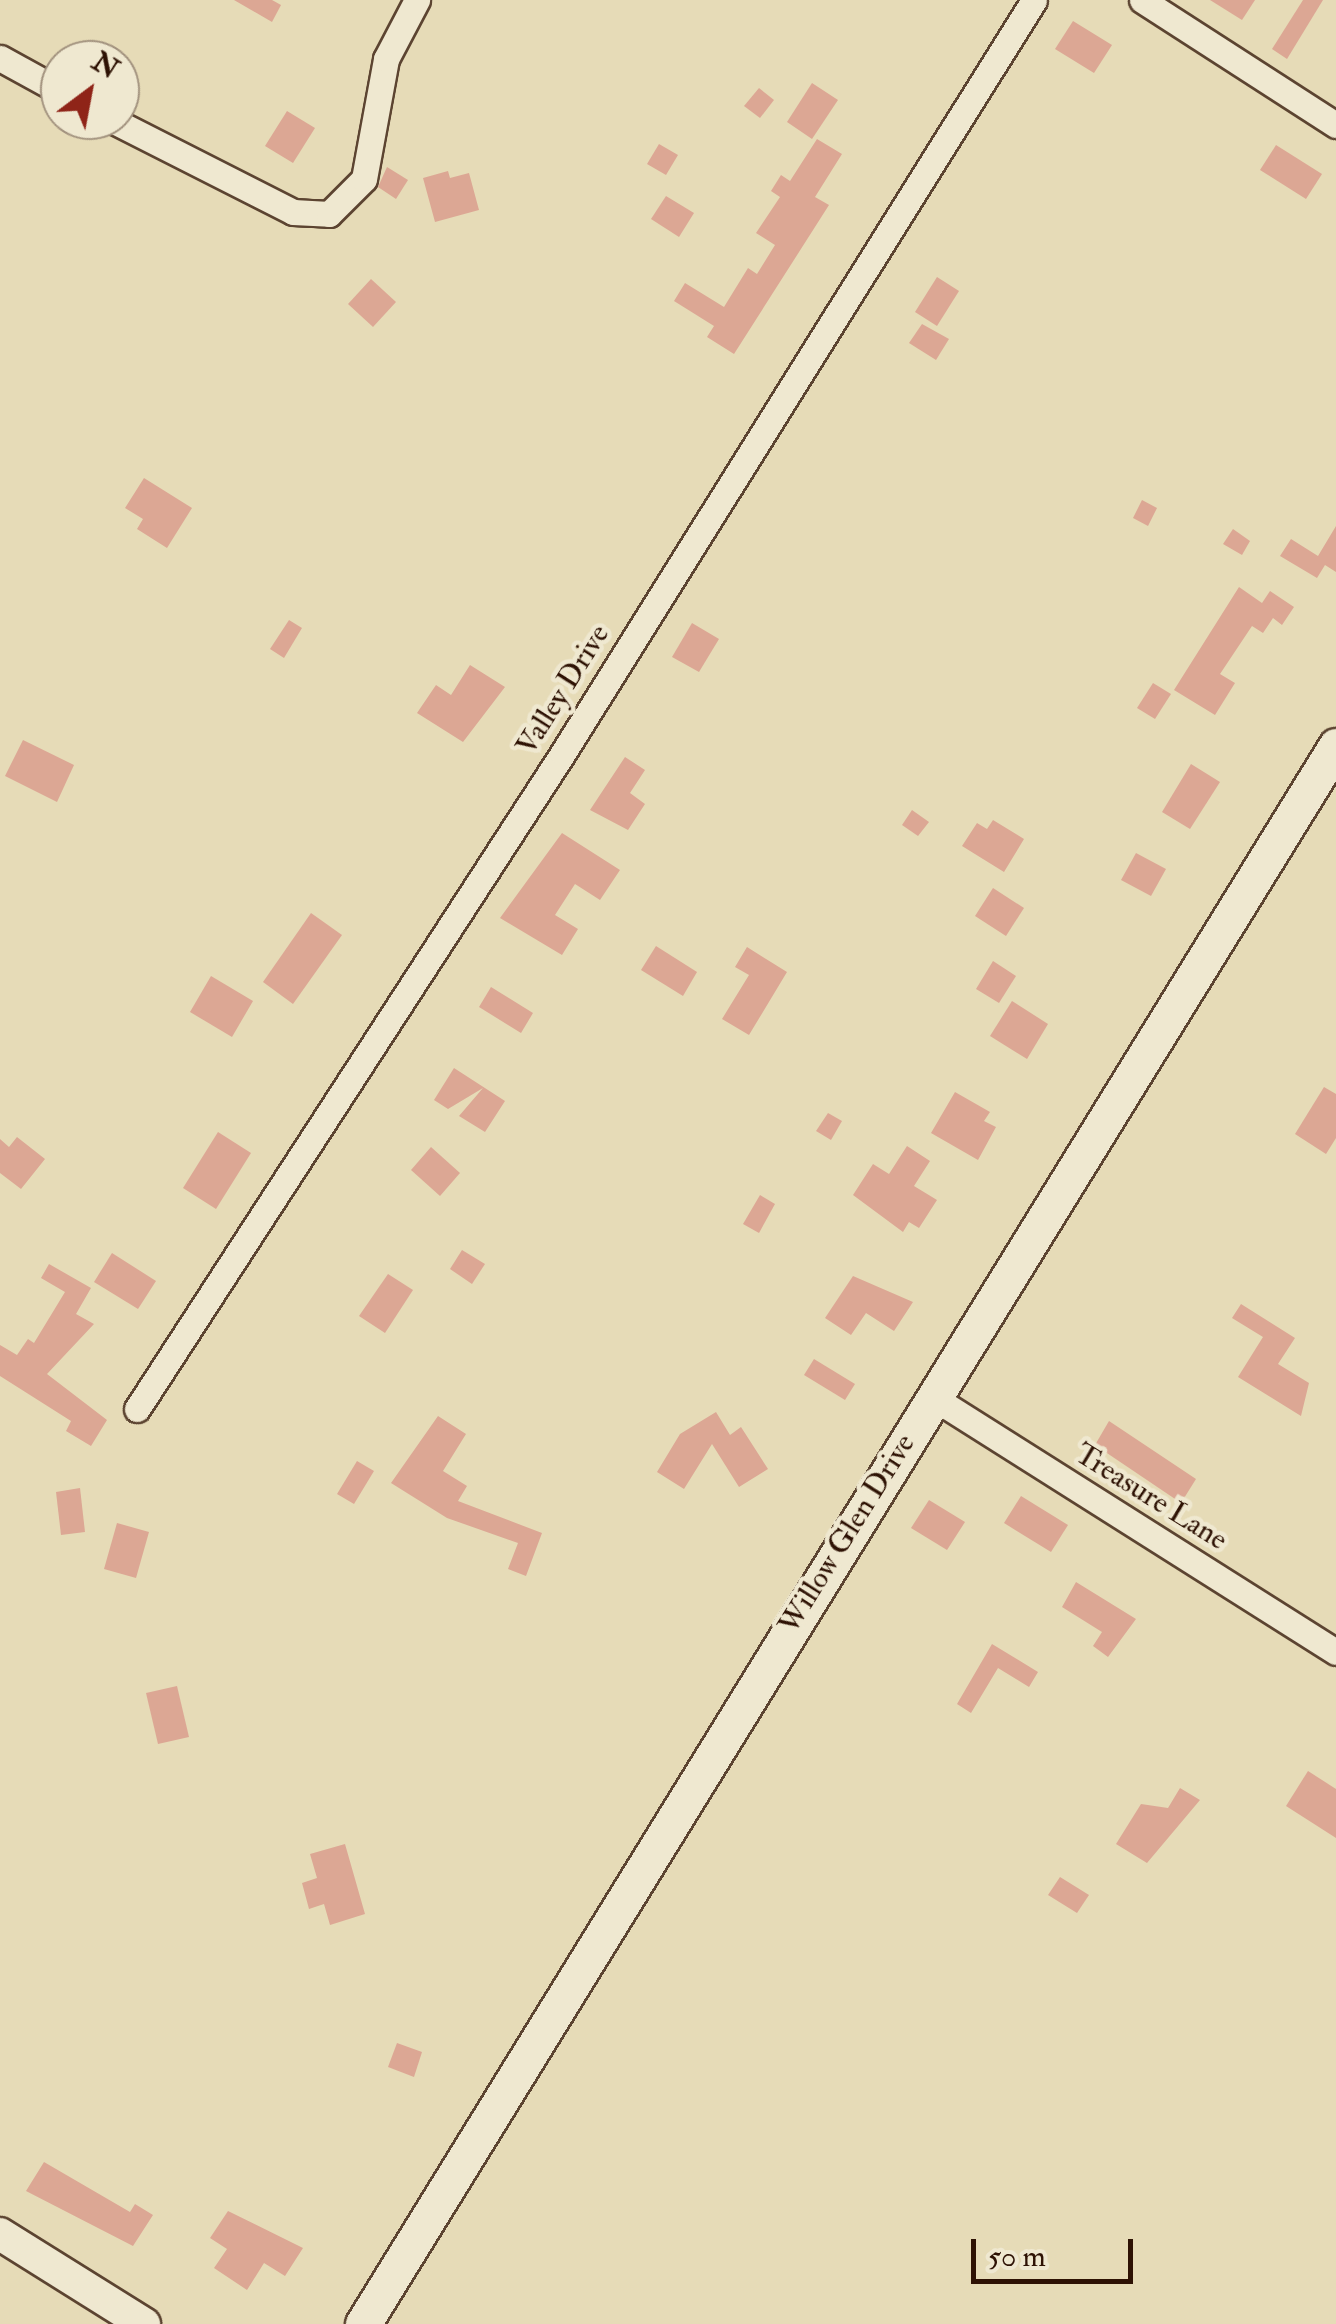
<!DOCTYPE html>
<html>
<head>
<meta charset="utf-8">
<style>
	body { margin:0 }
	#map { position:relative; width:1336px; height:2324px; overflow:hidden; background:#e6dbb7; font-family:"IM FELL Double Pica",serif }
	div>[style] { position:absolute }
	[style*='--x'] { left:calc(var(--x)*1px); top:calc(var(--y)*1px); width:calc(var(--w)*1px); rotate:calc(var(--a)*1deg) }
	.building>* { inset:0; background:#dca794 }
	.roads { filter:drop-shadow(2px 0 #5c4431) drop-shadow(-2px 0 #5c4431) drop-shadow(0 2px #5c4431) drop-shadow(0 -2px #5c4431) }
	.minor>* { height:25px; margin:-12.5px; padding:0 12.5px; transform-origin:12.5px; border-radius:12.5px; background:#efe8d0 }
	.tertiary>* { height:32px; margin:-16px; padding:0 16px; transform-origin:16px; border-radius:16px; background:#efe8d0 }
	.secondary>* { height:35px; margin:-17.5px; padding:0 17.5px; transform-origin:17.5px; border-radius:17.5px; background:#efe8d0 }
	span { translate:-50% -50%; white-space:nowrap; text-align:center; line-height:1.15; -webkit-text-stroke:9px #efe8d0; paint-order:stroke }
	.street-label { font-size:30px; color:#2e1204 }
	.north { position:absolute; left:40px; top:40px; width:100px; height:100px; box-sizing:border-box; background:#efe8d0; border:2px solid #a2927e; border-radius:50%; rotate:32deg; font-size:28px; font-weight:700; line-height:40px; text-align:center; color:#2e1204 }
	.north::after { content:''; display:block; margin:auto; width:35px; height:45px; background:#8f2418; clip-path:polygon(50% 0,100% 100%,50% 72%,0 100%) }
	.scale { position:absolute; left:971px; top:2239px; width:162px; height:45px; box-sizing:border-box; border:5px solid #2e1204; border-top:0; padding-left:12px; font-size:30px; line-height:35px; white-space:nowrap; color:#2e1204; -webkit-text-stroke:8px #efe8d0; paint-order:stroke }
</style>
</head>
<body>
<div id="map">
	<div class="building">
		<div style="clip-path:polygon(234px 0,272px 0,281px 5px,272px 22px)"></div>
		<div style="clip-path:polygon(1210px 0,1255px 0,1242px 20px)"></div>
		<div style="clip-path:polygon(1303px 0,1323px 0,1287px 59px,1272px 49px)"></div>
		<div style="clip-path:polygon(1073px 21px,1112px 45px,1094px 73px,1055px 49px)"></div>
		<div style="clip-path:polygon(812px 83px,838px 100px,812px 139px,787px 122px)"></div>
		<div style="clip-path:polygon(759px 88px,774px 100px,760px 118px,744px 106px)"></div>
		<div style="clip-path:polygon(287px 111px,315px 128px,293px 163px,265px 146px)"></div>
		<div style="clip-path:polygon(817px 139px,842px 154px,815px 197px,829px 205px,734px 354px,707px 337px,714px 326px,674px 301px,685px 283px,724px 307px,748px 268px,757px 274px,775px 245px,756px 233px,780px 197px,771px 191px,781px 175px,790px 181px)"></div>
		<div style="clip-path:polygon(659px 144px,678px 155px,666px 175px,647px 164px)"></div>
		<div style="clip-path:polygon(1276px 145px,1322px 174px,1306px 199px,1260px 170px)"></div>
		<div style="clip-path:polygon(387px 167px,408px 180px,396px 199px,378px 187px)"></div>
		<div style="clip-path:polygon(448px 171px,450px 178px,469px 173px,479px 210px,435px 222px,423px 178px)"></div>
		<div style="clip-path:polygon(666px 196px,694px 213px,679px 237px,651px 219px)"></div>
		<div style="clip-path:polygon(937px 277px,959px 291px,937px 326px,915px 312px)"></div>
		<div style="clip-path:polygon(371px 279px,396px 302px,373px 327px,348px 304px)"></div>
		<div style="clip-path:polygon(922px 324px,949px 339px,936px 360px,909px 343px)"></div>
		<div style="clip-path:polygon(144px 478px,192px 508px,167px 548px,137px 529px,143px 519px,125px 508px)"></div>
		<div style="clip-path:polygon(1142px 500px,1157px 508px,1148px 526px,1133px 518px)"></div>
		<div style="clip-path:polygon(1336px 526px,1336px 572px,1325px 565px,1317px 578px,1280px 556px,1291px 539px,1318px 556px)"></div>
		<div style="clip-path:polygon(1233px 529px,1250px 541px,1242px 555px,1223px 544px)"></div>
		<div style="clip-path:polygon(1239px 587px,1262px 603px,1270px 591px,1294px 607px,1282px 625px,1273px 618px,1263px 633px,1252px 626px,1220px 674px,1235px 683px,1215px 715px,1174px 690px)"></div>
		<div style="clip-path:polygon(289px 620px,302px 628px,284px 658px,270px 649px)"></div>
		<div style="clip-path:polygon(692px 623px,719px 639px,699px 672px,672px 657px)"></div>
		<div style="clip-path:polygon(470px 665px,505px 687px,463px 742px,417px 713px,436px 685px,451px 695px)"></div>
		<div style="clip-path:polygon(1153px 683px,1171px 694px,1155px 719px,1137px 708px)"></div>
		<div style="clip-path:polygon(23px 740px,74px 765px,57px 802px,5px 776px)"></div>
		<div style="clip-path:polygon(625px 757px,645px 770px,630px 793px,645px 804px,628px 830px,590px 810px)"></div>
		<div style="clip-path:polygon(1191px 764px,1220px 782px,1190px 829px,1162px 812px)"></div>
		<div style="clip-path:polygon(912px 810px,929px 822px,918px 836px,902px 825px)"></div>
		<div style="clip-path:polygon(993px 820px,1024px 839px,1004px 872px,962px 846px,977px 823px,987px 829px)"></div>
		<div style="clip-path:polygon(562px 833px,620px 870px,600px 900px,575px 884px,555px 915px,578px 929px,562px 955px,500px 918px)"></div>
		<div style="clip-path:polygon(1136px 853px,1166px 869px,1151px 896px,1121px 880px)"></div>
		<div style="clip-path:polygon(993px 888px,1024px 908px,1006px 936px,975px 916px)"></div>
		<div style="clip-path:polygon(311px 913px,342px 935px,293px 1004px,263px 982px)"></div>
		<div style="clip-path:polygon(656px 946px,697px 972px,683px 996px,641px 970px)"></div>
		<div style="clip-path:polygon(747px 947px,787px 972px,749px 1035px,722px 1019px,749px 975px,735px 967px)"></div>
		<div style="clip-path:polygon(993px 961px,1016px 976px,999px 1003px,976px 989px)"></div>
		<div style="clip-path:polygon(211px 976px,253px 1001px,232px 1037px,190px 1012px)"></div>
		<div style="clip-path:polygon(491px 987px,533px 1013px,521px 1033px,479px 1007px)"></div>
		<div style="clip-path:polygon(1012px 1001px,1048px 1024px,1027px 1059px,990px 1036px)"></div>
		<div style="clip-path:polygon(454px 1068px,505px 1101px,485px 1132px,459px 1116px,483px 1088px,448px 1109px,434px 1100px)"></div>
		<div style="clip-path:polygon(1324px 1087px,1336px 1094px,1336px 1138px,1326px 1154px,1295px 1134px)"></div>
		<div style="clip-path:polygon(955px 1092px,990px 1112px,984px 1121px,996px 1127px,978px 1160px,931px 1133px)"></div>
		<div style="clip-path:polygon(828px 1113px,842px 1121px,831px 1140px,816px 1131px)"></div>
		<div style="clip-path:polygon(218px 1132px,251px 1153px,216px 1209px,183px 1188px)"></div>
		<div style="clip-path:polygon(17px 1137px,45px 1159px,21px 1189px,0 1173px,0 1139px,9px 1147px)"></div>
		<div style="clip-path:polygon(907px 1146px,930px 1161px,914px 1186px,937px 1200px,919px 1228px,909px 1222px,903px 1232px,853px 1195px,873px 1164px,889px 1174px)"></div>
		<div style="clip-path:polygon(431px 1147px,460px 1173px,440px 1196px,411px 1170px)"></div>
		<div style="clip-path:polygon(760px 1195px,775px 1204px,759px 1233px,743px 1224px)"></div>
		<div style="clip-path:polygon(462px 1250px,485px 1264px,472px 1284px,450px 1269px)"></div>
		<div style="clip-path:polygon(112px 1253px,156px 1281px,138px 1309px,94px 1282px)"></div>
		<div style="clip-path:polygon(49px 1264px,91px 1288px,76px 1314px,94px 1324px,47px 1374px,107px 1420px,91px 1446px,66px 1431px,71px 1421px,0 1376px,0 1345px,17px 1355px,28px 1339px,34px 1343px,65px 1292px,41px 1278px)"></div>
		<div style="clip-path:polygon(388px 1274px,413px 1290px,385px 1333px,359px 1316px)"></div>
		<div style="clip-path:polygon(853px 1276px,913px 1302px,894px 1331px,866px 1313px,851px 1335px,825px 1318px)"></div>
		<div style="clip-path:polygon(1241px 1304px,1295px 1338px,1278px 1364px,1309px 1383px,1301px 1416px,1238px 1377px,1263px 1337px,1232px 1318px)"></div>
		<div style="clip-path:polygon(814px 1359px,855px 1384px,845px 1400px,804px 1375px)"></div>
		<div style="clip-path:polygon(716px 1412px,730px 1435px,741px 1427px,768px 1469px,739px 1487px,712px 1444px,684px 1489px,657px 1472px,680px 1434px)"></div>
		<div style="clip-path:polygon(438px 1416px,466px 1434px,443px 1471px,467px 1486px,458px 1501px,542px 1533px,526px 1576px,508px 1569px,518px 1543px,447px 1518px,391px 1483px)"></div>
		<div style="clip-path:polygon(1109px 1421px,1196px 1479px,1181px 1503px,1095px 1445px)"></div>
		<div style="clip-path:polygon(357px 1461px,374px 1471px,354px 1504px,337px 1494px)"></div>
		<div style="clip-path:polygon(80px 1488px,85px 1532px,61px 1535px,56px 1492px)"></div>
		<div style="clip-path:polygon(1021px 1496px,1068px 1525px,1051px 1552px,1004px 1523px)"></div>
		<div style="clip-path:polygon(929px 1500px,965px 1522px,947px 1550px,911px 1528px)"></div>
		<div style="clip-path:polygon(117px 1523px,149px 1532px,136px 1578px,104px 1569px)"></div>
		<div style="clip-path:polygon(1076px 1582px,1136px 1619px,1108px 1657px,1093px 1646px,1102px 1632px,1062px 1607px)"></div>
		<div style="clip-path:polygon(992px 1644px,1038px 1672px,1029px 1687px,998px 1668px,971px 1713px,957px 1704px)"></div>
		<div style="clip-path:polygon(177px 1686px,189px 1737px,158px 1744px,146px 1693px)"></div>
		<div style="clip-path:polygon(1308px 1771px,1336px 1789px,1336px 1838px,1286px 1806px)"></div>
		<div style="clip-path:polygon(1180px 1788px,1200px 1800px,1147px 1863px,1116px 1844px,1141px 1804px,1168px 1808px)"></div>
		<div style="clip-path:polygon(345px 1844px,365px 1914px,330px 1925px,324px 1904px,309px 1909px,302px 1883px,317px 1878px,310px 1854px)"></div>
		<div style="clip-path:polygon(1060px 1877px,1089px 1895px,1077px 1913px,1048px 1895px)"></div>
		<div style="clip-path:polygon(397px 2043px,422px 2052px,414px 2077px,388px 2067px)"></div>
		<div style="clip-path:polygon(44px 2162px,130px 2212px,135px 2204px,153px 2215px,133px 2246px,26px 2191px)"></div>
		<div style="clip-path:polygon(228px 2211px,303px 2248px,285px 2276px,264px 2263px,247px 2290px,214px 2268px,227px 2249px,210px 2238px)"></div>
	</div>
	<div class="roads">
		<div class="minor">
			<div style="--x:1142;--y:0;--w:231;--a:32.8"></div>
			<div style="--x:0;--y:58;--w:68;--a:28.8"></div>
			<div style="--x:112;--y:120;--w:203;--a:26.9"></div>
			<div style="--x:293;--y:212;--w:36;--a:3"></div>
			<div style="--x:329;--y:214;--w:49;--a:-45"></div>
			<div style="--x:364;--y:179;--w:122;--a:-79.6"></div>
			<div style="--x:386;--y:59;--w:67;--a:-62.3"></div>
			<div style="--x:931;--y:1396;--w:479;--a:32.3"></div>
			<div style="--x:137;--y:1409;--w:782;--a:-57"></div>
			<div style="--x:563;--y:753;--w:888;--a:-57.97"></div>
		</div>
		<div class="tertiary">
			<div style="--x:0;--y:2234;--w:170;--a:32"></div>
		</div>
		<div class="secondary">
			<div style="--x:363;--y:2324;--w:1854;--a:-58.34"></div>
		</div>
	</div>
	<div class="street-label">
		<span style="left:563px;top:690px;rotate:-58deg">Valley Drive</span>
		<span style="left:1151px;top:1497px;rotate:32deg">Treasure Lane</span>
		<span style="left:847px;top:1534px;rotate:-58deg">Willow Glen Drive</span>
	</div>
	<div class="north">N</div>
	<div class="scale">50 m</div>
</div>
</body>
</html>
